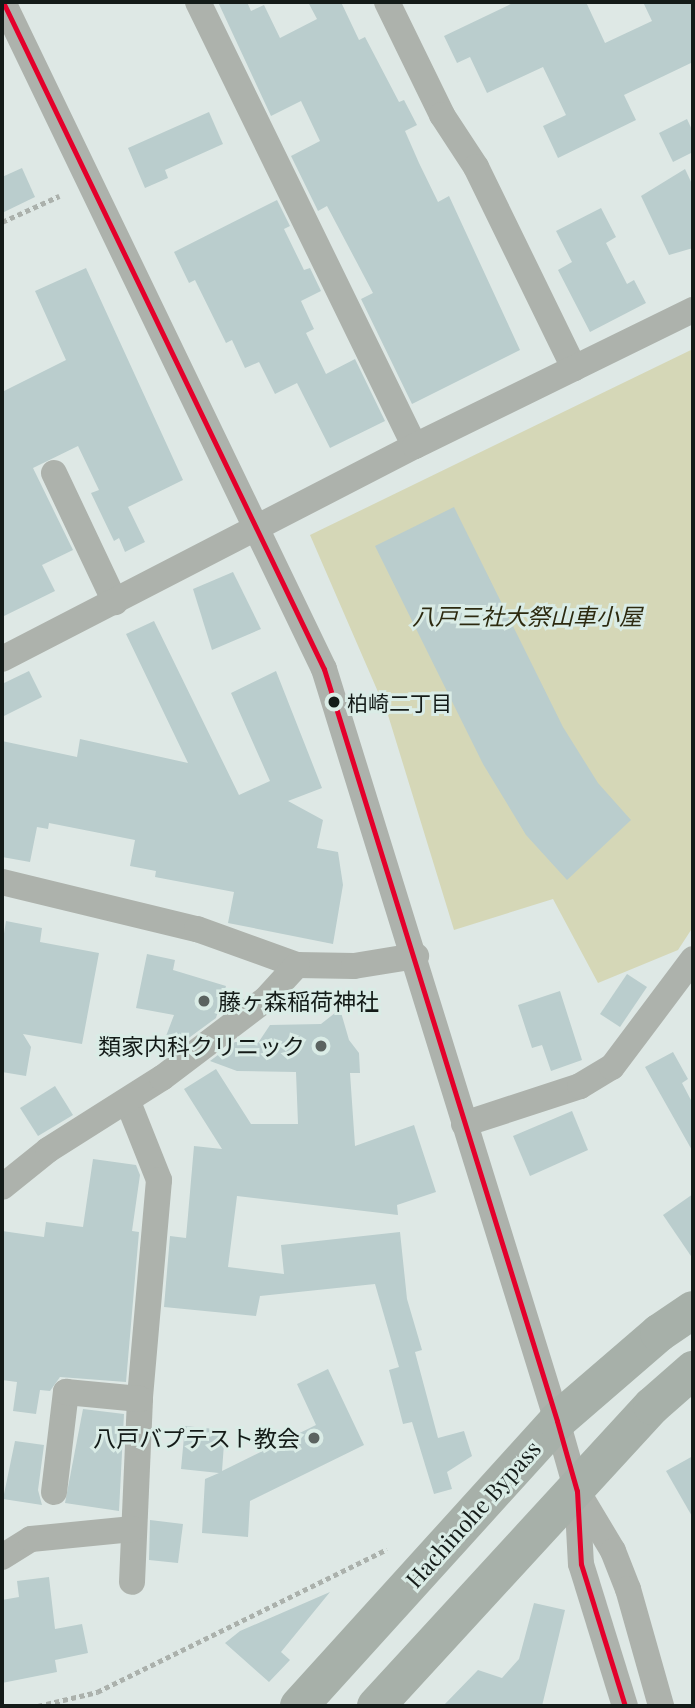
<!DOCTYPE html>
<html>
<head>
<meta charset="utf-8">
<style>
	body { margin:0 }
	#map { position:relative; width:695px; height:1708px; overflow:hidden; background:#dee8e5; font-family:"Playfair Display","Noto Sans JP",serif }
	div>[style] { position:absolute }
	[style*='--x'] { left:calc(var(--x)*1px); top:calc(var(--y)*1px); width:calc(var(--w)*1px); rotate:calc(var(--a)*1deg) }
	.green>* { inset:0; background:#d5d7b7 }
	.building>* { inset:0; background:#bacdcd }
	.path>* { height:4.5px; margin-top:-2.25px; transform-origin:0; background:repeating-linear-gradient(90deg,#abb1ac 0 5px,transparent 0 8.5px) }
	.minor>* { height:26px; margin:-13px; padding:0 13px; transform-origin:13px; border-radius:13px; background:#adb2ac }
	.highway>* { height:38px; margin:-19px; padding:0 19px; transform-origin:19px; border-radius:19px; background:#a7b0a9 }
	.bus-1>* { height:5px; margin:-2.5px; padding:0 2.5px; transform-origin:2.5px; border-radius:2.5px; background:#e4002b }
	.dots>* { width:19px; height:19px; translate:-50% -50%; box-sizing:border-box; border:4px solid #daece6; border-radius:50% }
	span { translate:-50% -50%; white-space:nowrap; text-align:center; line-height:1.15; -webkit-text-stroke:6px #daece6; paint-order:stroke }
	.bus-label { font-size:21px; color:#141b18 }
	.left { translate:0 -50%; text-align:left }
	.park-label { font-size:23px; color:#2d2a10; font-style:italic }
	.poi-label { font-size:23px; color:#141b18 }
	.right { translate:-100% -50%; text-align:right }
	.street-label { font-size:23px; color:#141b18 }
	.frame { position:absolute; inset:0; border:4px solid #141b18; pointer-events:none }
</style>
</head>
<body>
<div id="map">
	<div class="green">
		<div style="clip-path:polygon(693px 349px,693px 927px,678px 950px,598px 983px,553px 899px,454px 930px,388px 715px,310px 535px)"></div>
	</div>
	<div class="building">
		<div style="clip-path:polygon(218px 2px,247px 2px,251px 11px,264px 5px,280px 38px,317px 19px,308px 2px,341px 2px,359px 40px,365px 37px,399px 102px,404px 100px,417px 125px,405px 131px,419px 163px,438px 202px,449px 196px,520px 350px,412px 404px,361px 299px,373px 293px,327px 206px,318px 211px,291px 156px,320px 141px,301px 101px,271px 116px)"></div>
		<div style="clip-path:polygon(515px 2px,586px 2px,605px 43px,652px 21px,643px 2px,693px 2px,693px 62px,624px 95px,636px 120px,558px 158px,543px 126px,566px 115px,543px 67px,487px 93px,470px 57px,457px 63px,444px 36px)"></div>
		<div style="clip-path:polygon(209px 112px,223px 144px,165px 170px,168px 178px,145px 188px,128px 148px)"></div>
		<div style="clip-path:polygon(687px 119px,693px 132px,693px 152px,673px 162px,659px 133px)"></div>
		<div style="clip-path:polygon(22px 168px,35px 197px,2px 213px,2px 177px)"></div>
		<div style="clip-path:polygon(685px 169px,693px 186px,693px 248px,669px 255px,641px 196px)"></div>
		<div style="clip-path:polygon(277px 200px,290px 226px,284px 229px,304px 270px,310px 268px,321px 291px,301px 301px,314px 329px,306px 333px,326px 374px,355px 359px,385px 421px,330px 448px,297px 383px,275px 394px,259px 362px,245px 368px,232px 340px,226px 343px,195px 280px,189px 283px,174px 252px)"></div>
		<div style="clip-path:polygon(601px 208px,616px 237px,606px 243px,627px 284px,634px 280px,646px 303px,590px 332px,558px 270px,572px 262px,556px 231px)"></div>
		<div style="clip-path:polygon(86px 268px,183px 480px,128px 507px,145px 542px,125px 552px,119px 538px,114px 541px,91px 493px,99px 490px,78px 446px,33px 468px,73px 550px,42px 565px,55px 591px,2px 617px,2px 392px,66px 360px,35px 291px)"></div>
		<div style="clip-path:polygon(454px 507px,563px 727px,598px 783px,631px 820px,567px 880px,526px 835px,483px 764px,375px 546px)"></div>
		<div style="clip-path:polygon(233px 572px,261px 629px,212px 650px,193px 589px)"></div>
		<div style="clip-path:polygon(154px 621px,239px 795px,270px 781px,231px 693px,276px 671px,322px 788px,288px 801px,323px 820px,317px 848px,338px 852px,343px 885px,333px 944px,228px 923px,234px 892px,155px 877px,156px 871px,130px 866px,135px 840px,49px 823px,48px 829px,37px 827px,30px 862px,2px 857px,2px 741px,77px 757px,80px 739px,188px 763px,126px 634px)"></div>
		<div style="clip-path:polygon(29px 671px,42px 697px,2px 717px,2px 684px)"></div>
		<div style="clip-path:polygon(6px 921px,42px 928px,40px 942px,99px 953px,82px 1044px,23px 1034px,31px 1047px,26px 1076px,2px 1072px,2px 946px)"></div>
		<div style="clip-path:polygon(147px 954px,175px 960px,173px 970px,226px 986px,216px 1018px,175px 1048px,163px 1044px,174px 1015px,136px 1008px)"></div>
		<div style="clip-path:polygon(627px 974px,647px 987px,620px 1027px,600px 1014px)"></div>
		<div style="clip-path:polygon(560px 991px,582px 1060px,551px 1071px,542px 1045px,532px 1048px,518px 1005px)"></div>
		<div style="clip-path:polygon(340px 1009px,349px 1040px,359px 1053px,360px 1073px,350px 1073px,355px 1146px,414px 1125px,436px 1192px,397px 1205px,398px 1215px,237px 1196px,228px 1267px,284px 1274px,281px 1245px,400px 1232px,407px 1299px,422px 1350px,415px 1352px,438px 1438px,464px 1431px,472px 1456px,447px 1472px,452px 1489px,434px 1494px,412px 1422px,403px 1424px,389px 1370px,399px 1367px,375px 1284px,260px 1296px,256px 1316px,164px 1307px,170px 1236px,186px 1238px,194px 1146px,222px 1149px,184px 1089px,216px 1069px,251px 1124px,298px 1124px,296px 1072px,237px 1071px,210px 1061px,235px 1042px,258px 1043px,270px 1025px,321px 1024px)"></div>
		<div style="clip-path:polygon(673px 1052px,688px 1079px,682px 1083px,693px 1104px,693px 1152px,645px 1067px)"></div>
		<div style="clip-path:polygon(55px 1086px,73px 1115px,38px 1136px,20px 1108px)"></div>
		<div style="clip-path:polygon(572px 1111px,588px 1150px,530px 1176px,513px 1136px)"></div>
		<div style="clip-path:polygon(93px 1159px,136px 1165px,140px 1175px,132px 1231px,139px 1232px,126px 1382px,60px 1377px,50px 1391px,40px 1390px,36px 1414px,13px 1411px,17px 1382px,2px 1380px,2px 1231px,44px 1237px,46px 1222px,83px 1227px)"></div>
		<div style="clip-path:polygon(693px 1194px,693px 1259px,663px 1215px)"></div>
		<div style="clip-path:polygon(328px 1369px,364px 1445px,250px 1501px,248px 1537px,202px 1533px,205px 1479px,219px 1473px,181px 1469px,185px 1426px,225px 1430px,222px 1471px,316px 1425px,297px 1384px)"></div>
		<div style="clip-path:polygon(83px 1409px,124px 1414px,119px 1511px,65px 1503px)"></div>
		<div style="clip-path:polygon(15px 1441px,44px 1445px,38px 1490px,42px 1505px,3px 1499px)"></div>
		<div style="clip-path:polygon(693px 1456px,693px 1518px,666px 1471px)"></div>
		<div style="clip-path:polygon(150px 1520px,183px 1524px,178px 1563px,149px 1560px)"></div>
		<div style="clip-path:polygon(49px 1577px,55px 1629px,82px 1624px,88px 1653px,55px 1660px,57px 1672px,2px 1683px,2px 1600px,19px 1597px,17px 1581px)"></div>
		<div style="clip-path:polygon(330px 1592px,281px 1652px,290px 1660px,269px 1682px,225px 1643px,240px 1631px)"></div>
		<div style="clip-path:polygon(534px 1603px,565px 1610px,542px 1706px,443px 1706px,478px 1670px,502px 1678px,519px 1659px)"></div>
	</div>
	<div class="path">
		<div style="--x:2;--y:222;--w:63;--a:-24.5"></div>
		<div style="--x:38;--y:1706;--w:61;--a:-13.3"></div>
		<div style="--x:97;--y:1692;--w:323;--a:-26.2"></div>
	</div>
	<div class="minor">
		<div style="--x:3;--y:2;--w:740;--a:64.3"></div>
		<div style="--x:324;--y:669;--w:787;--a:72.78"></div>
		<div style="--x:557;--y:1421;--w:73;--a:74.1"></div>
		<div style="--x:577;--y:1491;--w:73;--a:86.9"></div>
		<div style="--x:581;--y:1564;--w:149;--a:72.8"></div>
		<div style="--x:198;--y:2;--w:494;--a:64"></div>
		<div style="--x:387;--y:2;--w:126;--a:64"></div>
		<div style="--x:442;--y:115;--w:62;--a:56.8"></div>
		<div style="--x:476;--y:167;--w:224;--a:64"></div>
		<div style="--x:54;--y:473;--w:143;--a:64.7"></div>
		<div style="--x:2;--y:659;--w:465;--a:-27.3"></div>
		<div style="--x:415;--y:446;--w:309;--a:-26.1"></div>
		<div style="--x:2;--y:882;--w:201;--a:13.6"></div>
		<div style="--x:197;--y:929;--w:106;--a:19.8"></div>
		<div style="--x:297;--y:965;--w:57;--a:1"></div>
		<div style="--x:354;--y:966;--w:63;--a:-9.2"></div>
		<div style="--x:128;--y:1102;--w:84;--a:68.3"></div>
		<div style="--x:159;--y:1180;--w:220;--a:95"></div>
		<div style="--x:140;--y:1399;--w:183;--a:92.5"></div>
		<div style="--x:464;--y:1124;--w:122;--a:-18.1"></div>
		<div style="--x:580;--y:1086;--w:37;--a:-31"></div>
		<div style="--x:612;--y:1067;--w:135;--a:-53.1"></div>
		<div style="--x:2;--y:1187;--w:59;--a:-38.8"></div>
		<div style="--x:48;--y:1150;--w:135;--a:-32.3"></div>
		<div style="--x:162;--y:1078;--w:131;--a:-37.2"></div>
		<div style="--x:266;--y:999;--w:46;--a:-47.6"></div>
		<div style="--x:54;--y:1492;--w:101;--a:-83.2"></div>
		<div style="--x:66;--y:1392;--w:74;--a:5.4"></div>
		<div style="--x:580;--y:1496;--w:64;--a:59"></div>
		<div style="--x:613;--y:1551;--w:41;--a:68.5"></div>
		<div style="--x:628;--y:1589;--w:122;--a:74.2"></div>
		<div style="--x:2;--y:1557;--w:34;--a:-32"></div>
		<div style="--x:31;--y:1539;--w:102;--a:-5.6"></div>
	</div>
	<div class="highway">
		<div style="--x:299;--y:1706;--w:384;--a:-47.8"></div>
		<div style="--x:557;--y:1421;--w:135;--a:-40.8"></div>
		<div style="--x:659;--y:1333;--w:41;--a:-34.1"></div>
		<div style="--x:376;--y:1706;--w:408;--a:-47.4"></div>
		<div style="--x:652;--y:1406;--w:55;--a:-41.3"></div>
	</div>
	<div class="bus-1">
		<div style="--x:3;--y:2;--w:740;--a:64.3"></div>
		<div style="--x:324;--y:669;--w:787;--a:72.78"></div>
		<div style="--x:557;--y:1421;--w:73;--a:74.1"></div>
		<div style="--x:577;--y:1491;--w:73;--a:86.9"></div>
		<div style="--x:581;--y:1564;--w:149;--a:72.8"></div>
	</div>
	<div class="dots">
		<div style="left:334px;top:702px;background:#141b18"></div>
		<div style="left:204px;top:1001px;background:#5b6360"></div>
		<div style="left:321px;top:1046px;background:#5b6360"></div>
		<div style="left:314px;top:1438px;background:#5b6360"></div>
	</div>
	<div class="bus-label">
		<span class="left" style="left:347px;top:702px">柏崎二丁目</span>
	</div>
	<div class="park-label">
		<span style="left:527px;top:616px">八戸三社大祭山車小屋</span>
	</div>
	<div class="poi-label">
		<span class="left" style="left:218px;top:1001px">藤ヶ森稲荷神社</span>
		<span class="right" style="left:305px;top:1046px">類家内科クリニック</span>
		<span class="right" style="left:300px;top:1438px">八戸バプテスト教会</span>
	</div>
	<div class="street-label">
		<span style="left:473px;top:1514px;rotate:-48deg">Hachinohe Bypass</span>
	</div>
	<div class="frame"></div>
</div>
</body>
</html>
